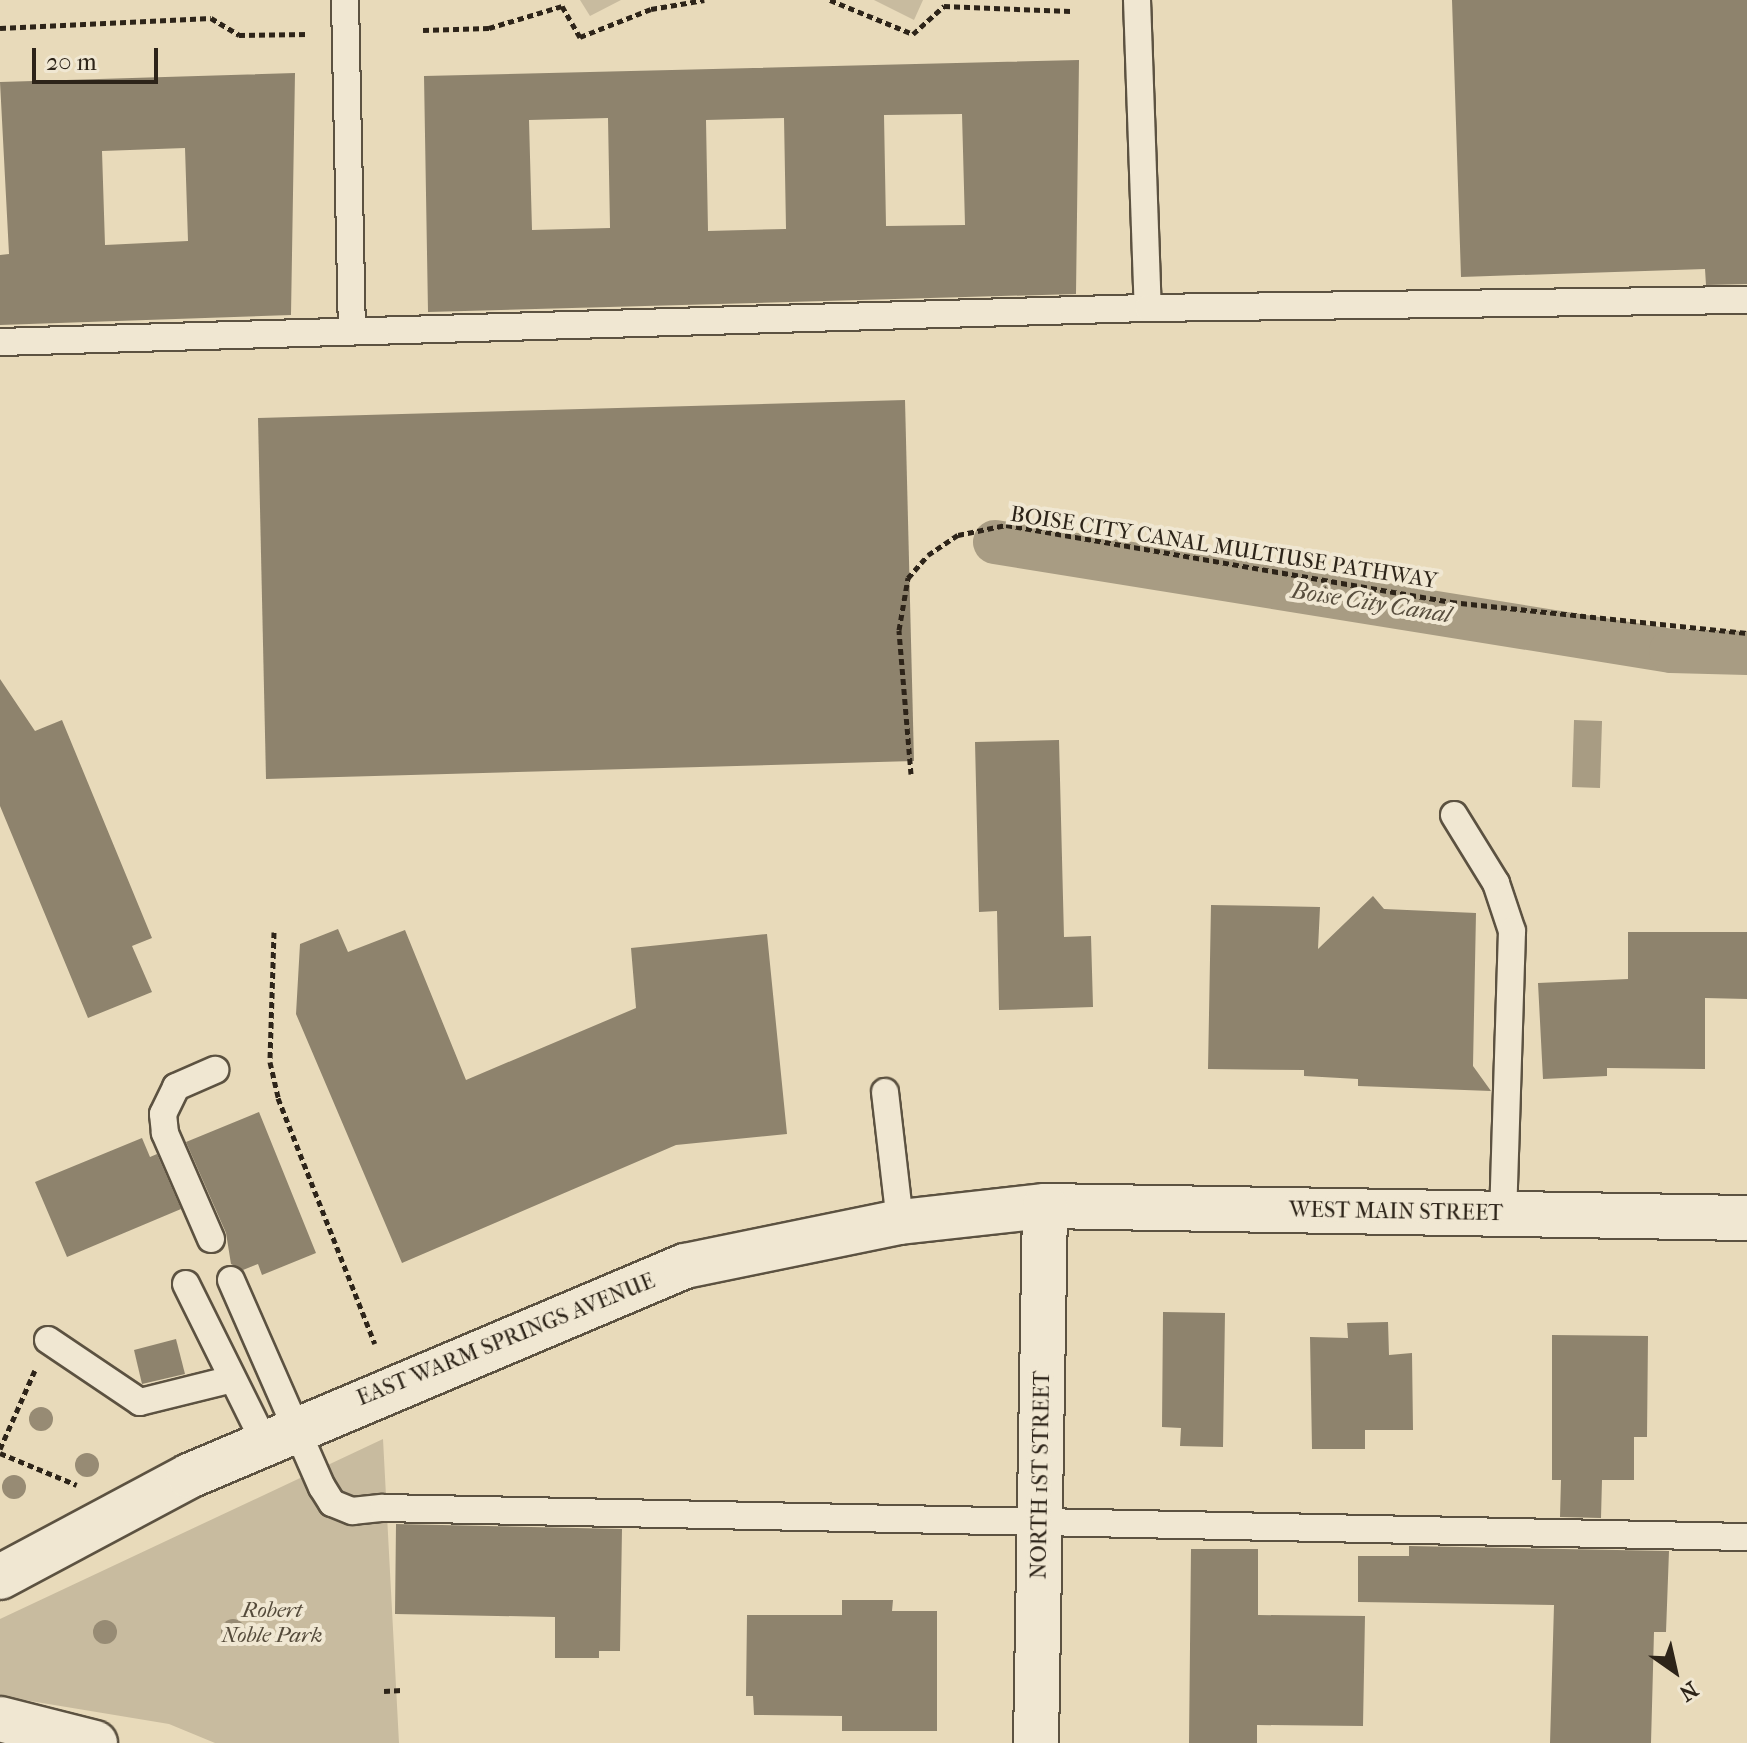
<!DOCTYPE html>
<html>
<head>
<meta charset="utf-8">
<style>
	body { margin:0 }
	#map { position:relative; width:1747px; height:1743px; overflow:hidden; background:#e8daba; font-family:"IM FELL French Canon",serif }
	div>[style] { position:absolute }
	[style*='--x'] { left:calc(var(--x)*1px); top:calc(var(--y)*1px); width:calc(var(--w)*1px); rotate:calc(var(--a)*1deg) }
	.green>* { inset:0; background:#c8bb9f }
	.water>* { inset:0; background:#a89c83 }
	.canal>* { height:44px; margin:-22px; padding:0 22px; transform-origin:22px; border-radius:22px; background:#a89c83 }
	.building>* { inset:0; background:#8e836d }
	.path>* { height:5px; margin-top:-2.5px; transform-origin:0; background:repeating-linear-gradient(90deg,#2d2419 0 6px,transparent 0 10px) }
	.roads { filter:drop-shadow(2px 0 #5c5241) drop-shadow(-2px 0 #5c5241) drop-shadow(0 2px #5c5241) drop-shadow(0 -2px #5c5241) }
	.lane>* { height:26px; margin:-13px; padding:0 13px; transform-origin:13px; border-radius:13px; background:#f0e7d2 }
	.secondary>* { height:44px; margin:-22px; padding:0 22px; transform-origin:22px; border-radius:22px; background:#f0e7d2 }
	.trees>* { width:24px; height:24px; margin:-12px; border-radius:50%; background:#978b74 }
	span { translate:-50% -50%; white-space:nowrap; text-align:center; line-height:1.15; -webkit-text-stroke:8px #f0e7d2; paint-order:stroke }
	.street-label { font-size:22px; color:#2d2419 }
	.park-label { font-size:22px; color:#544a3a; font-style:italic }
	.water-label { font-size:24px; color:#584e3e; font-style:italic }
	.north { position:absolute; left:1635px; top:1631px; width:80px; height:80px; -webkit-text-stroke:6px #f0e7d2; paint-order:stroke; rotate:146deg; font-size:22px; font-weight:700; line-height:32px; text-align:center; color:#2d2419 }
	.north::after { content:''; display:block; margin:auto; width:28px; height:36px; background:#2d2419; clip-path:polygon(50% 0,100% 100%,50% 72%,0 100%) }
	.scale { position:absolute; left:32px; top:48px; width:126px; height:36px; box-sizing:border-box; border:4px solid #2d2419; border-top:0; padding-left:10px; font-size:24px; line-height:28px; white-space:nowrap; color:#2d2419; -webkit-text-stroke:6px #f0e7d2; paint-order:stroke }
</style>
</head>
<body>
<div id="map">
	<div class="green">
		<div style="clip-path:polygon(580px 0,621px 0,590px 16px)"></div>
		<div style="clip-path:polygon(874px 0,923px 0,914px 20px)"></div>
		<div style="clip-path:polygon(383px 1439px,399px 1743px,215px 1743px,169px 1724px,0 1696px,0 1619px)"></div>
	</div>
	<div class="water">
		<div style="clip-path:polygon(1574px 720px,1602px 721px,1600px 788px,1572px 787px)"></div>
	</div>
	<div class="canal">
		<div style="--x:995;--y:542;--w:685;--a:9.16"></div>
		<div style="--x:1671;--y:651;--w:76;--a:1.5"></div>
	</div>
	<div class="building">
		<div style="clip-path:polygon(1452px 0,1747px 0,1747px 284px,1706px 285px,1705px 269px,1461px 277px)"></div>
		<div style="clip-path:polygon(evenodd,1079px 60px,1076px 294px,428px 312px,424px 76px,1079px 60px,962px 114px,965px 225px,886px 226px,884px 115px,962px 114px,1079px 60px,608px 118px,610px 228px,532px 230px,529px 120px,608px 118px,1079px 60px,784px 118px,786px 229px,708px 231px,706px 120px,784px 118px)"></div>
		<div style="clip-path:polygon(evenodd,295px 73px,291px 315px,0 325px,0 255px,9px 254px,0 82px,295px 73px,185px 148px,188px 241px,105px 245px,102px 151px,185px 148px)"></div>
		<div style="clip-path:polygon(905px 400px,914px 761px,266px 779px,258px 418px)"></div>
		<div style="clip-path:polygon(0 679px,35px 731px,62px 720px,152px 938px,132px 946px,152px 992px,88px 1018px,0 806px)"></div>
		<div style="clip-path:polygon(1059px 740px,1064px 937px,1091px 936px,1093px 1007px,999px 1010px,997px 911px,979px 912px,975px 742px)"></div>
		<div style="clip-path:polygon(1373px 896px,1384px 909px,1476px 913px,1473px 1066px,1491px 1091px,1358px 1086px,1358px 1079px,1304px 1076px,1304px 1070px,1208px 1069px,1211px 905px,1320px 907px,1318px 949px)"></div>
		<div style="clip-path:polygon(338px 929px,348px 952px,405px 930px,466px 1080px,636px 1008px,631px 948px,767px 934px,787px 1134px,676px 1145px,402px 1263px,296px 1014px,300px 944px)"></div>
		<div style="clip-path:polygon(1628px 932px,1747px 932px,1747px 999px,1705px 998px,1705px 1069px,1607px 1068px,1607px 1076px,1543px 1079px,1538px 983px,1628px 979px)"></div>
		<div style="clip-path:polygon(259px 1112px,316px 1253px,262px 1275px,258px 1264px,243px 1270px,231px 1264px,226px 1233px,186px 1142px)"></div>
		<div style="clip-path:polygon(142px 1138px,150px 1157px,157px 1154px,181px 1209px,67px 1257px,35px 1182px)"></div>
		<div style="clip-path:polygon(1163px 1312px,1225px 1313px,1223px 1447px,1180px 1446px,1181px 1428px,1162px 1427px)"></div>
		<div style="clip-path:polygon(1388px 1322px,1389px 1355px,1412px 1353px,1413px 1430px,1365px 1430px,1365px 1449px,1312px 1449px,1310px 1337px,1348px 1338px,1347px 1323px)"></div>
		<div style="clip-path:polygon(1552px 1335px,1648px 1336px,1647px 1437px,1634px 1437px,1634px 1480px,1602px 1480px,1601px 1518px,1560px 1517px,1561px 1480px,1552px 1480px)"></div>
		<div style="clip-path:polygon(176px 1339px,185px 1374px,142px 1384px,134px 1350px)"></div>
		<div style="clip-path:polygon(396px 1524px,622px 1529px,620px 1651px,599px 1651px,599px 1658px,555px 1658px,555px 1617px,395px 1614px)"></div>
		<div style="clip-path:polygon(1409px 1546px,1669px 1551px,1666px 1632px,1654px 1632px,1651px 1743px,1550px 1743px,1554px 1605px,1358px 1602px,1358px 1556px,1409px 1556px)"></div>
		<div style="clip-path:polygon(1191px 1549px,1258px 1549px,1258px 1615px,1365px 1616px,1363px 1726px,1257px 1725px,1257px 1743px,1189px 1743px)"></div>
		<div style="clip-path:polygon(842px 1600px,893px 1600px,892px 1611px,937px 1611px,937px 1731px,842px 1731px,842px 1716px,754px 1715px,753px 1696px,746px 1696px,747px 1615px,842px 1615px)"></div>
	</div>
	<div class="path">
		<div style="--x:830;--y:0;--w:90;--a:22.3"></div>
		<div style="--x:913;--y:34;--w:42;--a:-42.1"></div>
		<div style="--x:944;--y:6;--w:127;--a:2.3"></div>
		<div style="--x:0;--y:28;--w:211;--a:-2.7"></div>
		<div style="--x:211;--y:18;--w:33;--a:31"></div>
		<div style="--x:239;--y:35;--w:69;--a:-0.8"></div>
		<div style="--x:423;--y:30;--w:66;--a:-1.7"></div>
		<div style="--x:489;--y:28;--w:76;--a:-16.8"></div>
		<div style="--x:562;--y:6;--w:36;--a:60"></div>
		<div style="--x:580;--y:37;--w:76;--a:-21.5"></div>
		<div style="--x:651;--y:9;--w:54;--a:-9.6"></div>
		<div style="--x:911;--y:774;--w:144;--a:-94.8"></div>
		<div style="--x:899;--y:630;--w:53;--a:-80.2"></div>
		<div style="--x:908;--y:578;--w:30;--a:-49"></div>
		<div style="--x:928;--y:555;--w:36;--a:-34"></div>
		<div style="--x:958;--y:535;--w:49;--a:-11.8"></div>
		<div style="--x:1006;--y:525;--w:452;--a:9.8"></div>
		<div style="--x:1451;--y:602;--w:298;--a:6"></div>
		<div style="--x:274;--y:932;--w:130;--a:91.8"></div>
		<div style="--x:270;--y:1062;--w:37;--a:77"></div>
		<div style="--x:278;--y:1098;--w:264;--a:68.5"></div>
		<div style="--x:0;--y:1449;--w:86;--a:-66.1"></div>
		<div style="--x:0;--y:1453;--w:83;--a:22.6"></div>
		<div style="--x:384;--y:1691;--w:18;--a:-3"></div>
	</div>
	<div class="roads">
		<div class="lane">
			<div style="--x:345;--y:0;--w:331;--a:88.8"></div>
			<div style="--x:1137;--y:0;--w:308;--a:88"></div>
			<div style="--x:0;--y:342;--w:1149;--a:-1.7"></div>
			<div style="--x:1148;--y:308;--w:599;--a:-0.77"></div>
			<div style="--x:1454;--y:815;--w:80;--a:58.3"></div>
			<div style="--x:1496;--y:883;--w:51;--a:71.6"></div>
			<div style="--x:1512;--y:931;--w:283;--a:91.8"></div>
			<div style="--x:885;--y:1092;--w:131;--a:83.4"></div>
			<div style="--x:211;--y:1239;--w:116;--a:-113.5"></div>
			<div style="--x:165;--y:1133;--w:19;--a:-96"></div>
			<div style="--x:163;--y:1114;--w:30;--a:-64"></div>
			<div style="--x:176;--y:1087;--w:43;--a:-23.6"></div>
			<div style="--x:231;--y:1280;--w:226;--a:66.3"></div>
			<div style="--x:322;--y:1487;--w:19;--a:58"></div>
			<div style="--x:332;--y:1503;--w:22;--a:22"></div>
			<div style="--x:352;--y:1511;--w:31;--a:-6"></div>
			<div style="--x:383;--y:1508;--w:1364;--a:1.22"></div>
			<div style="--x:186;--y:1284;--w:178;--a:63.6"></div>
			<div style="--x:48;--y:1340;--w:111;--a:34"></div>
			<div style="--x:140;--y:1402;--w:95;--a:-14"></div>
		</div>
		<div class="secondary">
			<div style="--x:0;--y:1577;--w:214;--a:-28.1"></div>
			<div style="--x:189;--y:1476;--w:539;--a:-22.95"></div>
			<div style="--x:685;--y:1266;--w:219;--a:-11.6"></div>
			<div style="--x:900;--y:1222;--w:146;--a:-6.3"></div>
			<div style="--x:1045;--y:1206;--w:702;--a:0.98"></div>
			<div style="--x:0;--y:1719;--w:98;--a:14.2"></div>
			<div style="--x:1036;--y:1743;--w:537;--a:-89.04"></div>
		</div>
	</div>
	<div class="trees">
		<div style="left:41px;top:1419px"></div>
		<div style="left:87px;top:1465px"></div>
		<div style="left:14px;top:1487px"></div>
		<div style="left:233px;top:1631px"></div>
		<div style="left:105px;top:1632px"></div>
	</div>
	<div class="street-label">
		<span style="left:1224px;top:548px;rotate:9deg">BOISE CITY CANAL MULTIUSE PATHWAY</span>
		<span style="left:1396px;top:1212px;rotate:1deg">WEST MAIN STREET</span>
		<span style="left:506px;top:1340px;rotate:-22deg">EAST WARM SPRINGS AVENUE</span>
		<span style="left:1041px;top:1475px;rotate:-89deg">NORTH 1ST STREET</span>
	</div>
	<div class="park-label">
		<span style="left:272px;top:1623px">Robert<br>Noble Park</span>
	</div>
	<div class="water-label">
		<span style="left:1371px;top:603px;rotate:9deg">Boise City Canal</span>
	</div>
	<div class="north">N</div>
	<div class="scale">20 m</div>
</div>
</body>
</html>
